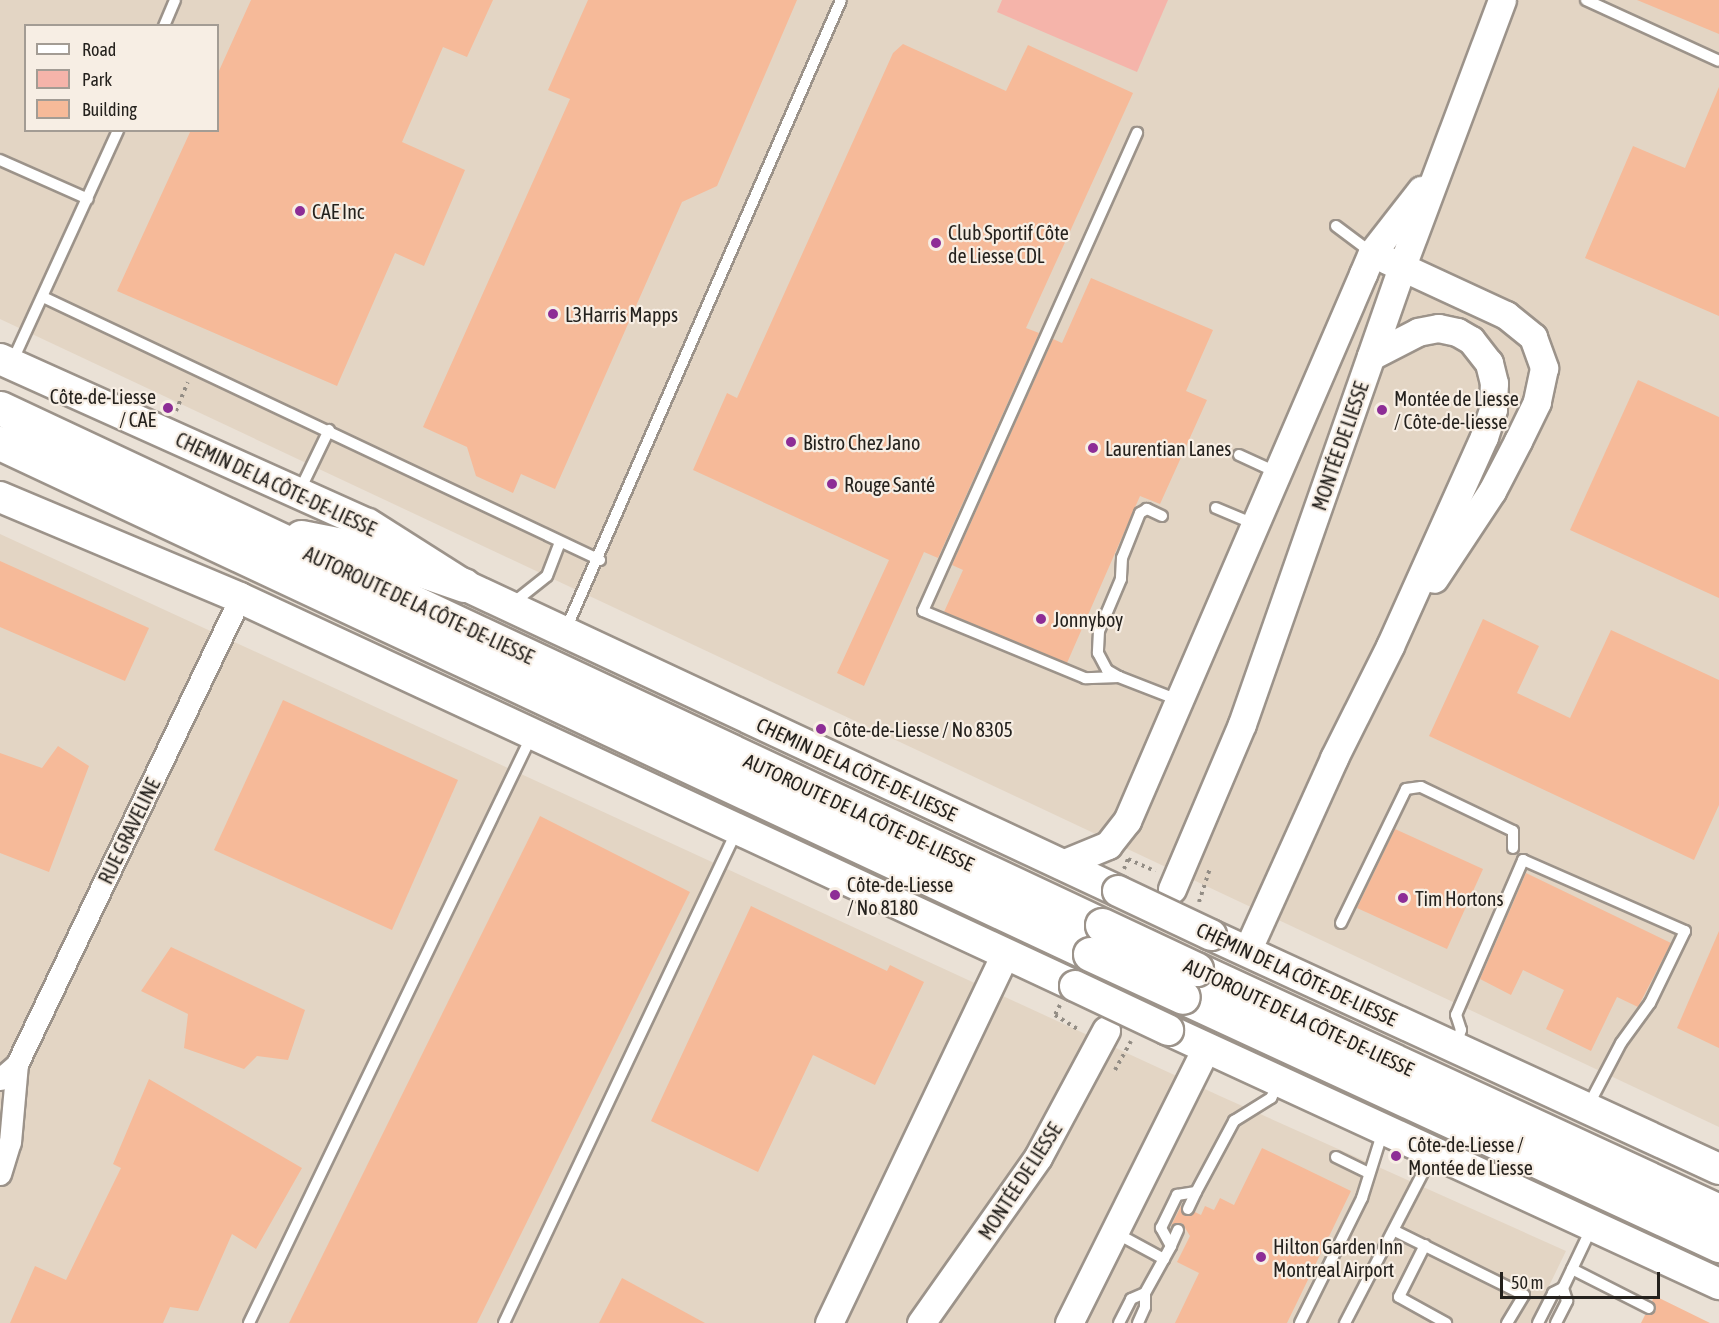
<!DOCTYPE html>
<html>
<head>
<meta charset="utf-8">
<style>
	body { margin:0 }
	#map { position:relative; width:1719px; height:1323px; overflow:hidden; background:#eae1d6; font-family:"Asap Condensed",sans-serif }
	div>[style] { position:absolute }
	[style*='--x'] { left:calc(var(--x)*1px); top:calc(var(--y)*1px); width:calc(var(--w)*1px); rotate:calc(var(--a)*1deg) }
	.built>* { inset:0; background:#e3d5c4 }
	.green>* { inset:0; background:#f5b4aa }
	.building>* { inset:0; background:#f6ba99 }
	.tertiary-tunnel>* { height:27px; margin-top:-13.5px; transform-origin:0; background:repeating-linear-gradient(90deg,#c2bbb1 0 27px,transparent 0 41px) }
	.path>* { height:4px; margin-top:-2px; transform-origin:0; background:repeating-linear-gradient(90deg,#938d85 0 3px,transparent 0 7.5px) }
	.roads { filter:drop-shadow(2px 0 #9c938a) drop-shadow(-2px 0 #9c938a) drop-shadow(0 2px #9c938a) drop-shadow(0 -2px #9c938a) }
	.service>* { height:10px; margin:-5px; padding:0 5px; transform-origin:5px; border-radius:5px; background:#fff }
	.minor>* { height:21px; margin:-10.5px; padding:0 10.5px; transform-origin:10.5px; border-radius:10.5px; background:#fff }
	.tertiary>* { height:27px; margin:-13.5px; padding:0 13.5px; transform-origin:13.5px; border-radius:13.5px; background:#fff }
	.secondary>* { height:30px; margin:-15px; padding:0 15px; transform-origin:15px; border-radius:15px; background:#fff }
	.motorway>* { height:33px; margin:-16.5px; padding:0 16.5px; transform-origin:16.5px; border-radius:16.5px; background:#fff }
	.bridges { filter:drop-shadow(2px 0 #9c938a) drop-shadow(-2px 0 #9c938a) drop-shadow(0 2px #9c938a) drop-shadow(0 -2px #9c938a) }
	.secondary-bridge>* { height:30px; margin:-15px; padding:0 15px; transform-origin:15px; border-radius:15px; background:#fff }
	.motorway-bridge>* { height:33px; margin:-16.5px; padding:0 16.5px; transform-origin:16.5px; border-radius:16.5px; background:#fff }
	.dots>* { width:16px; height:16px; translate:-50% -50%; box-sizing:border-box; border:3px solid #f7eee4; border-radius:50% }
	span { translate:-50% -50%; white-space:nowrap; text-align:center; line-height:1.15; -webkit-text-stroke:4.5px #f7eee4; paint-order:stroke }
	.poi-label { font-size:20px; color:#24211d }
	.left { translate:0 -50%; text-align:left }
	.right { translate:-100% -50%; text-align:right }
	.street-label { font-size:20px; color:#24211d }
	.legend { position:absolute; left:24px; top:24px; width:195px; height:108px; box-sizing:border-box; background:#f7eee4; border:2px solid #a39c94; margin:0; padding:8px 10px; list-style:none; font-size:18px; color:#24211d }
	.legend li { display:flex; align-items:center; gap:12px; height:30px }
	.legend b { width:30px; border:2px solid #a39c94 }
	.scale { position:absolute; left:1500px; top:1272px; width:160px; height:27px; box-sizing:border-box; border:3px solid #24211d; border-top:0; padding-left:8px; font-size:18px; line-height:21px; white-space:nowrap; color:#24211d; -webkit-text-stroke:4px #f7eee4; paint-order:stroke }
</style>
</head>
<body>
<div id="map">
	<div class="built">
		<div style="clip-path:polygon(evenodd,0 0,1719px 0,1719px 1127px,0 319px,0 0,26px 26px,218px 26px,218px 130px,26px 130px,26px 26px)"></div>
		<div style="clip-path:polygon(0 534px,1220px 1096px,1566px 1251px,1531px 1323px,0 1323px)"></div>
	</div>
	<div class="green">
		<div style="clip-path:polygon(1002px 0,1168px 0,1137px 72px,997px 12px)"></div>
	</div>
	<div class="building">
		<div style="clip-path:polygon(251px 0,493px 0,467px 57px,443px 47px,402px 142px,465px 170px,424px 266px,395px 253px,337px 386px,117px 291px,191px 130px,218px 130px,218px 73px)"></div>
		<div style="clip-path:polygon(588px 0,797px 0,717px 186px,682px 202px,555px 489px,521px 474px,513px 493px,476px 476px,467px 447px,423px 427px,570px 99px,548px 90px)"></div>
		<div style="clip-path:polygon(1637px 0,1719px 0,1719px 34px)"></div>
		<div style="clip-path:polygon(903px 44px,1006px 91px,1028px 45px,1133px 93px,1026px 328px,1039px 333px,938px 558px,924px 552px,864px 686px,837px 673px,889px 560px,693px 470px,727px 393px,737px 398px,893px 53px)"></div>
		<div style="clip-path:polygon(1719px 87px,1719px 316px,1585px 258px,1633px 146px,1685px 168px)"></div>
		<div style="clip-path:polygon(1091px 278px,1213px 330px,1186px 391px,1207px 400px,1160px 504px,1140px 496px,1067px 663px,944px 612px,963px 570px,952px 565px,1053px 339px,1062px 343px)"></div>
		<div style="clip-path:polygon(1638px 380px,1719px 417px,1719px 598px,1570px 530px)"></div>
		<div style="clip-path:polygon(0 561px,149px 628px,125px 681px,0 627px)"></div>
		<div style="clip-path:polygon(1483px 619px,1539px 646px,1517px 693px,1570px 718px,1611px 630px,1719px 680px,1719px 805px,1694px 860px,1429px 736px)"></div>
		<div style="clip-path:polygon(283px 700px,458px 780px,392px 930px,214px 850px)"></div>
		<div style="clip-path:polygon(58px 746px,89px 766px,49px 872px,0 853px,0 753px,42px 768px)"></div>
		<div style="clip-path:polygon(540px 816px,690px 892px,477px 1323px,289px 1323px)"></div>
		<div style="clip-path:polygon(1395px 829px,1483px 869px,1447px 949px,1357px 908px)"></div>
		<div style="clip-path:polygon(1526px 873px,1671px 943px,1638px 1007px,1617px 997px,1591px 1051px,1546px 1029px,1564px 990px,1523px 970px,1511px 995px,1480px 979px)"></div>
		<div style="clip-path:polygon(751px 906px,887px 971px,890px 965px,924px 982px,875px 1085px,813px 1055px,758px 1172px,651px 1121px)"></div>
		<div style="clip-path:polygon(1719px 931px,1719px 1048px,1677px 1028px)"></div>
		<div style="clip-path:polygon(171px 947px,305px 1010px,288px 1060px,257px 1056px,244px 1069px,184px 1048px,188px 1014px,141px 991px)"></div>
		<div style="clip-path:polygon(149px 1079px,302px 1168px,256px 1249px,232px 1234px,198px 1311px,170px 1307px,163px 1323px,10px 1323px,35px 1266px,66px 1280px,121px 1168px,113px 1164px)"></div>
		<div style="clip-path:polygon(1262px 1148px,1351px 1191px,1287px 1323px,1175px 1323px,1199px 1273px,1177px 1262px,1190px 1236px,1182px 1223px,1171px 1226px,1181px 1206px,1182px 1213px,1188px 1216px,1195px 1212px,1201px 1215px,1205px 1206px,1214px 1210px,1220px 1198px,1234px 1205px)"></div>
		<div style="clip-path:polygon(622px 1278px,705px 1323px,599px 1323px)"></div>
		<div style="clip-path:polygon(1655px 1296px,1710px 1323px,1641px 1323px,1645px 1315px,1656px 1311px,1652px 1301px)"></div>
	</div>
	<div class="tertiary-tunnel">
		<div style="--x:1108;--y:1027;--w:148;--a:-65.2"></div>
	</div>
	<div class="path">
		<div style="--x:176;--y:411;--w:31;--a:-68"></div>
		<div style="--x:1124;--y:869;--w:11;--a:-68"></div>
		<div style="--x:1128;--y:859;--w:30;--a:24"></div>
		<div style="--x:1199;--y:902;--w:36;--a:-72"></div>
		<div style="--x:1060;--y:1005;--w:11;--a:117"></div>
		<div style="--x:1055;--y:1015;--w:26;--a:32"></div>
		<div style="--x:1115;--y:1070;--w:33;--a:-61"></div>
	</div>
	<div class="roads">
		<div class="service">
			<div style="--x:1586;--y:0;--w:146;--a:24.6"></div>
			<div style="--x:164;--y:26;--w:28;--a:-67"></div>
			<div style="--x:0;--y:160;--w:96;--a:23.9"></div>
			<div style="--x:1336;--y:226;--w:45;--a:36.9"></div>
			<div style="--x:43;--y:297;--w:616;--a:25.28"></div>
			<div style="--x:12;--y:362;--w:255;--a:-65.4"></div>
			<div style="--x:1239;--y:455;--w:41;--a:24.7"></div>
			<div style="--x:299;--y:492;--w:69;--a:-64.2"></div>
			<div style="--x:1216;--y:508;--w:41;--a:22.8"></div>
			<div style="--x:1162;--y:516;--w:17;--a:-155"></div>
			<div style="--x:1147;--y:509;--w:8;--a:150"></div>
			<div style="--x:1140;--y:513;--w:48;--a:111.8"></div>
			<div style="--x:1122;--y:558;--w:21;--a:93"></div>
			<div style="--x:1121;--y:579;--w:56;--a:112.9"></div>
			<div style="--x:1099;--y:631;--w:22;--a:93"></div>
			<div style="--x:1098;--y:653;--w:19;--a:62"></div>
			<div style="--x:1107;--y:670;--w:14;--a:30"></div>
			<div style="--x:1119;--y:677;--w:63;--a:21.3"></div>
			<div style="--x:513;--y:603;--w:43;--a:-38.5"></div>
			<div style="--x:547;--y:576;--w:36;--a:-69"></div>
			<div style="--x:566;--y:629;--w:686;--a:-66.38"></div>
			<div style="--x:1119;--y:677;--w:34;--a:178"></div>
			<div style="--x:1085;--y:678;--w:175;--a:-157.5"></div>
			<div style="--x:923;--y:611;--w:524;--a:-65.88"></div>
			<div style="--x:1341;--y:923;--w:149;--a:-64.1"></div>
			<div style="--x:1406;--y:789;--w:15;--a:-8"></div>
			<div style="--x:1421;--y:787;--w:102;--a:25.6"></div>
			<div style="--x:1513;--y:831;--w:17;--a:90"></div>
			<div style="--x:1456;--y:1046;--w:17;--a:-73"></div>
			<div style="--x:1461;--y:1030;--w:16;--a:-108"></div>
			<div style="--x:1456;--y:1015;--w:169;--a:-66.6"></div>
			<div style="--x:1523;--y:860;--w:177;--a:23.7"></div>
			<div style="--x:1685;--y:931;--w:80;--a:115.9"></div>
			<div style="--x:1650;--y:1003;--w:49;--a:125.9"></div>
			<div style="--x:1621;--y:1043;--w:73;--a:117.6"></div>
			<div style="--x:1336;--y:1157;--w:37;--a:26"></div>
			<div style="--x:1188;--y:1209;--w:19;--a:-65"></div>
			<div style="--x:1178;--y:1230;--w:17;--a:114"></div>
			<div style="--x:1171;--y:1246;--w:21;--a:-119"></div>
			<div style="--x:1161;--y:1228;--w:37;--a:-64"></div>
			<div style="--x:1177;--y:1195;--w:19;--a:-9"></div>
			<div style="--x:1196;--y:1192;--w:81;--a:-61.8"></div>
			<div style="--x:1234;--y:1121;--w:44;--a:-31.9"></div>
			<div style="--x:1271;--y:1098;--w:18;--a:-63"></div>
			<div style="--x:1395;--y:1231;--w:144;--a:26.4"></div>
			<div style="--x:1524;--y:1295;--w:33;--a:121"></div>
			<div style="--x:1114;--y:1232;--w:57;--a:28.4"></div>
			<div style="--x:1425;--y:1245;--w:58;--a:116.6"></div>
			<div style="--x:1399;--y:1297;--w:54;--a:29"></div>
			<div style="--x:1572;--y:1269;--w:86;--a:26.9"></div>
			<div style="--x:249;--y:1323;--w:650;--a:-64.3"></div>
			<div style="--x:504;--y:1323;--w:545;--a:-64.7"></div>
			<div style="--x:1119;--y:1323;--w:27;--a:-63"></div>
			<div style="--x:1131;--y:1299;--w:15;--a:-23"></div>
			<div style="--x:1138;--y:1323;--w:17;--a:-66"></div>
			<div style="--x:1145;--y:1307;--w:14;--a:-90"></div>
			<div style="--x:1145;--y:1293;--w:54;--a:-61"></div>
			<div style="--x:1300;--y:1323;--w:140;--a:-63.6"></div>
			<div style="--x:1362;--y:1198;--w:70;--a:-72.6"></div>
			<div style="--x:1345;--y:1323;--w:191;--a:-62.6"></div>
			<div style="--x:1538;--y:1323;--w:34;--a:-63"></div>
			<div style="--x:1553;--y:1293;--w:11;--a:-27"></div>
			<div style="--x:1563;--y:1288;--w:68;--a:-64.6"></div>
			<div style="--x:1556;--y:1323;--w:25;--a:-63"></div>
			<div style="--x:1567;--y:1301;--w:14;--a:-107"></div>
		</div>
		<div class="minor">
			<div style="--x:0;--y:1079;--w:23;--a:-41"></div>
			<div style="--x:17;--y:1064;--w:517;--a:-64.43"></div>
			<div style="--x:0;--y:1174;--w:34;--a:-73"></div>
			<div style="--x:10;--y:1142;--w:78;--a:-84.9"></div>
		</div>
		<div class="tertiary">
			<div style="--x:1387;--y:260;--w:131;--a:24.8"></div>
			<div style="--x:1506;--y:315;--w:35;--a:39"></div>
			<div style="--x:1533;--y:337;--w:33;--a:70"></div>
			<div style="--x:1544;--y:368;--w:35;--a:102"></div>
			<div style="--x:1537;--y:402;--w:43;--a:116"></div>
			<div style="--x:1518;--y:441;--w:56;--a:117.5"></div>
			<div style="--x:1492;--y:491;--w:105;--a:123.4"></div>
			<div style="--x:1062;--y:864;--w:50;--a:-22.4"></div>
			<div style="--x:1108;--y:845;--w:31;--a:-52"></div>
			<div style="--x:1127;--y:821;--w:596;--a:-66.66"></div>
			<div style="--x:1363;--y:274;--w:23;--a:-67"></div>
			<div style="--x:1372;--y:253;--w:80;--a:-52.1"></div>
			<div style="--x:1172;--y:889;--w:179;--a:-67"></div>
			<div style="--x:1242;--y:724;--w:485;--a:-70.7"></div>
			<div style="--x:1402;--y:266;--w:284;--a:-69.4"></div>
			<div style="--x:1247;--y:951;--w:212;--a:-65.7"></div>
			<div style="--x:1334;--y:758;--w:125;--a:-63.4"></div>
			<div style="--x:1390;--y:646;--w:229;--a:-65.8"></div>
			<div style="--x:1484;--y:437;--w:29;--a:-72"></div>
			<div style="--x:1493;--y:409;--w:26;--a:-88"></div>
			<div style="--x:1494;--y:383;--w:21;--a:-104"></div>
			<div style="--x:1489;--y:363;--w:29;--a:-128"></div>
			<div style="--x:1471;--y:340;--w:16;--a:-150"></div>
			<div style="--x:1457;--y:332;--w:19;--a:-168"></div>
			<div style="--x:1438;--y:328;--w:20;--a:169"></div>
			<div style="--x:1418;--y:332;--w:53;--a:152.9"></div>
			<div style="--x:829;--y:1323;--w:409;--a:-64.5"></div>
			<div style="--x:921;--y:1323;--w:203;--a:-54.8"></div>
			<div style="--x:1038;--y:1157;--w:144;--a:-61.8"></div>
			<div style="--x:1069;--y:1323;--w:307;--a:-63.5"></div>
		</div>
		<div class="secondary">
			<div style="--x:0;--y:359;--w:403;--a:24.2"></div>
			<div style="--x:368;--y:524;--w:114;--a:32.4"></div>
			<div style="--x:464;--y:585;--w:722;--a:25.07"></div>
			<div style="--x:0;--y:497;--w:260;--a:22.8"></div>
			<div style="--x:240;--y:598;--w:921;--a:24.92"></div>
			<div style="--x:1211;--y:935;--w:559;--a:24.73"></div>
			<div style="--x:1168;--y:1030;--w:607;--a:24.75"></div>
		</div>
		<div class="motorway">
			<div style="--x:0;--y:408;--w:1217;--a:25.13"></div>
			<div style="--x:0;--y:443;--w:1204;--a:25.12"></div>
			<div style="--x:301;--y:537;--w:57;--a:11.1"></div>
			<div style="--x:357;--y:548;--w:113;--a:19.1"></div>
			<div style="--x:1196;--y:969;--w:576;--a:24.83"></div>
			<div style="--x:1183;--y:997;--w:591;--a:24.83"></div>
		</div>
	</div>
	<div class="bridges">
		<div class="secondary-bridge">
			<div style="--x:1118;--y:891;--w:103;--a:25.3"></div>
			<div style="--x:1075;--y:986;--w:103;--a:25.3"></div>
		</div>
		<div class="motorway-bridge">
			<div style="--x:1102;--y:925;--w:104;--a:25.1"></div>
			<div style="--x:1090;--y:954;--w:102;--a:24.8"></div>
		</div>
	</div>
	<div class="dots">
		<div style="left:300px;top:211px;background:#8d2d96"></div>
		<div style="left:936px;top:243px;background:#8d2d96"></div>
		<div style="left:553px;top:314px;background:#8d2d96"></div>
		<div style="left:168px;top:408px;background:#8d2d96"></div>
		<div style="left:1382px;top:410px;background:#8d2d96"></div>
		<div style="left:791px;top:442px;background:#8d2d96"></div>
		<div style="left:1093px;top:448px;background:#8d2d96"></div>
		<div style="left:832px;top:484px;background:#8d2d96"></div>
		<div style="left:1041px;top:619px;background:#8d2d96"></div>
		<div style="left:821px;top:729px;background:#8d2d96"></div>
		<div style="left:835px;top:895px;background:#8d2d96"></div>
		<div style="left:1403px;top:898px;background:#8d2d96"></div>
		<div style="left:1396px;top:1156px;background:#8d2d96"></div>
		<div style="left:1261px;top:1257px;background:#8d2d96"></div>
	</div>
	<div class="poi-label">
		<span class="left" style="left:312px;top:211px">CAE Inc</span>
		<span class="left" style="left:948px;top:244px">Club Sportif Côte<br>de Liesse CDL</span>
		<span class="left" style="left:565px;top:314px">L3Harris Mapps</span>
		<span class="right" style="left:156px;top:408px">Côte-de-Liesse<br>/ CAE</span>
		<span class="left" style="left:1394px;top:410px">Montée de Liesse<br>/ Côte-de-liesse</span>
		<span class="left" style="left:803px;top:442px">Bistro Chez Jano</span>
		<span class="left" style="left:1105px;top:448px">Laurentian Lanes</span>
		<span class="left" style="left:844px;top:484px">Rouge Santé</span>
		<span class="left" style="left:1053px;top:619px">Jonnyboy</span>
		<span class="left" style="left:833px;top:729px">Côte-de-Liesse / No 8305</span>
		<span class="left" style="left:847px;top:896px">Côte-de-Liesse<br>/ No 8180</span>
		<span class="left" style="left:1415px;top:898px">Tim Hortons</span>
		<span class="left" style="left:1408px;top:1156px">Côte-de-Liesse /<br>Montée de Liesse</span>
		<span class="left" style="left:1273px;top:1258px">Hilton Garden Inn<br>Montreal Airport</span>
	</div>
	<div class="street-label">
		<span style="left:1340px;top:446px;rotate:-71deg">MONTÉE DE LIESSE</span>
		<span style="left:276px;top:484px;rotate:25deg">CHEMIN DE LA CÔTE-DE-LIESSE</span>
		<span style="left:419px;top:605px;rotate:25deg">AUTOROUTE DE LA CÔTE-DE-LIESSE</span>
		<span style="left:857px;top:769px;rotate:25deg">CHEMIN DE LA CÔTE-DE-LIESSE</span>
		<span style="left:859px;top:812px;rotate:25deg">AUTOROUTE DE LA CÔTE-DE-LIESSE</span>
		<span style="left:129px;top:831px;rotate:-64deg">RUE GRAVELINE</span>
		<span style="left:1297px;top:974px;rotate:25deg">CHEMIN DE LA CÔTE-DE-LIESSE</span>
		<span style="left:1299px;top:1017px;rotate:25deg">AUTOROUTE DE LA CÔTE-DE-LIESSE</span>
		<span style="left:1020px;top:1181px;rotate:-57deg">MONTÉE DE LIESSE</span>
	</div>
	<ul class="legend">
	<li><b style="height:8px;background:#fff"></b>Road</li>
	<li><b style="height:16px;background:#f5b4aa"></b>Park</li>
	<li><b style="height:16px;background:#f6ba99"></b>Building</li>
	</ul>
	<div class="scale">50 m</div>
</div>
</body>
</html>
